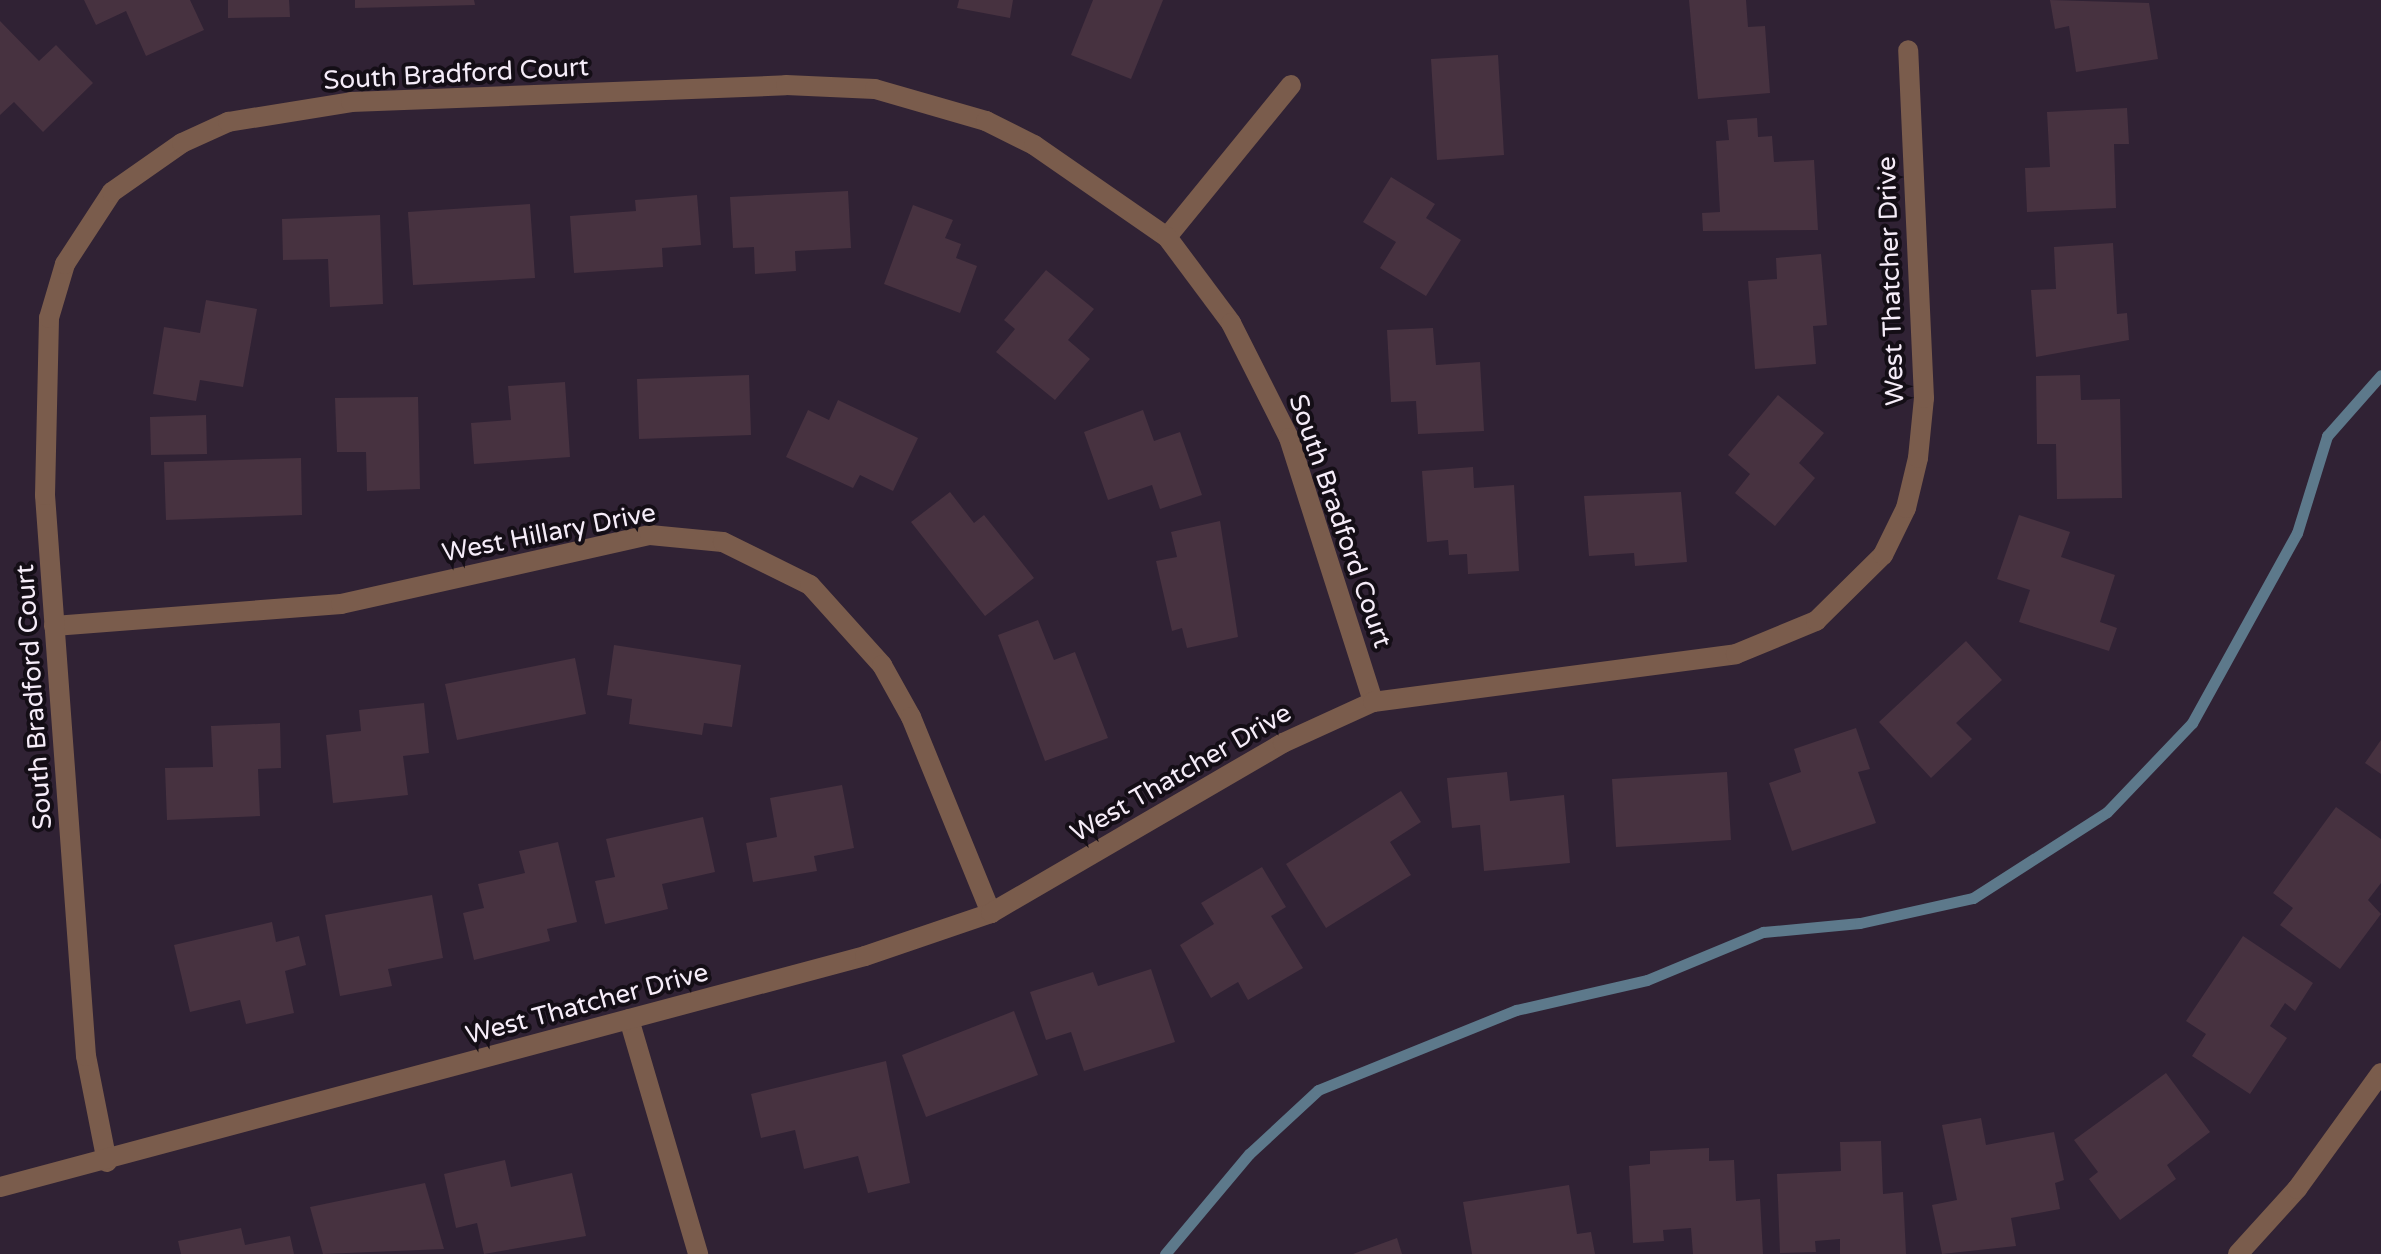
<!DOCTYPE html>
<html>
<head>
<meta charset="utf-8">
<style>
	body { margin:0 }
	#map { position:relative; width:2381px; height:1254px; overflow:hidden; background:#302234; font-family:"Varela Round",sans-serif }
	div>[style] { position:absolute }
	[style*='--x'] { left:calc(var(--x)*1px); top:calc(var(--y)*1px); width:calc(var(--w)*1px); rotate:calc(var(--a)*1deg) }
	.stream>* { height:11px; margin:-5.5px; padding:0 5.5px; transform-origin:5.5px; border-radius:5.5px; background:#5d798b }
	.building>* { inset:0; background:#473240 }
	.minor>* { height:20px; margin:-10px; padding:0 10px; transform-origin:10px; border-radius:10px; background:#7a5c4c }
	span { translate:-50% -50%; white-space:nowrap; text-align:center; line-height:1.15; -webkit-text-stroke:8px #140e16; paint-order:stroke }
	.street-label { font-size:26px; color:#f5ecf8 }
</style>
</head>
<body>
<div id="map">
	<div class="stream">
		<div style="--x:1165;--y:1254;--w:131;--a:-50"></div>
		<div style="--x:1249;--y:1154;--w:94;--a:-42.8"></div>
		<div style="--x:1318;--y:1090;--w:214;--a:-22"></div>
		<div style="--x:1516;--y:1010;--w:134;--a:-12.9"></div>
		<div style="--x:1647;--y:980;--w:126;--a:-22.5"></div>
		<div style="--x:1763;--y:932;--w:97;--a:-5.3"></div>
		<div style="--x:1860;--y:923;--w:116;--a:-12.5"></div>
		<div style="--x:1973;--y:898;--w:159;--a:-32.7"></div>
		<div style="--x:2107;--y:812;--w:123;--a:-46.3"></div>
		<div style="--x:2192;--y:723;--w:217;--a:-61.1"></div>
		<div style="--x:2297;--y:533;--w:102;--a:-72.8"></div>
		<div style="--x:2327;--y:436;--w:81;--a:-48.5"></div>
	</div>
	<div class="building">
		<div style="clip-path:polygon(84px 0,190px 0,204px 30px,146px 56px,126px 11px,96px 25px)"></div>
		<div style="clip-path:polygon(228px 0,289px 0,290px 17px,228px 18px)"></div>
		<div style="clip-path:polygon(355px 0,474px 0,475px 5px,355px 8px)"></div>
		<div style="clip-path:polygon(959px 0,1013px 0,1010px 18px,957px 8px)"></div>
		<div style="clip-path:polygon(1093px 0,1163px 0,1131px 79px,1071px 55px)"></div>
		<div style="clip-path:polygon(1689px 0,1746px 0,1748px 27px,1765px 26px,1770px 93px,1698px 99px)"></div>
		<div style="clip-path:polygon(2050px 0,2149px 3px,2158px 59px,2076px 72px,2069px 26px,2055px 29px)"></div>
		<div style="clip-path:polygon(0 21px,39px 61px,56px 45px,93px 83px,43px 132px,14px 102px,0 115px)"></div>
		<div style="clip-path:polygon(1498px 55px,1504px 155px,1437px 160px,1431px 59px)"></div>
		<div style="clip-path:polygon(2127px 108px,2129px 144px,2114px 144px,2116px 208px,2027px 212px,2025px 168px,2050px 167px,2047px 112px)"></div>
		<div style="clip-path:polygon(1757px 118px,1758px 137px,1772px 136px,1774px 162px,1814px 160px,1818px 230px,1703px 231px,1702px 213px,1720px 212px,1716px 141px,1729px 140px,1727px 120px)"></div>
		<div style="clip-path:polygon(1391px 177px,1435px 204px,1426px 218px,1461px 240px,1426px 296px,1380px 268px,1396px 242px,1363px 222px)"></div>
		<div style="clip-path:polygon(848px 191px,851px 248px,795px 251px,796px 271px,755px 274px,754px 247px,733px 248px,730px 197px)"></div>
		<div style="clip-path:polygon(697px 195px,701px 245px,662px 248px,663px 267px,574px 273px,570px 216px,636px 211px,635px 200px)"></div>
		<div style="clip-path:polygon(530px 204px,535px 278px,413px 285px,408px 212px)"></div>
		<div style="clip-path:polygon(913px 205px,953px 220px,945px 238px,961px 244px,956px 258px,977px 266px,960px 313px,884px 284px)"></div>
		<div style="clip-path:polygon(380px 215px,383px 304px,330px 307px,328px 259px,283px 260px,282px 219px)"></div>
		<div style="clip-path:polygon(2113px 243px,2117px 314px,2127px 313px,2129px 340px,2036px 357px,2031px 290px,2056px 289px,2054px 247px)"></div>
		<div style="clip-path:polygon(1821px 254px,1827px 325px,1813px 326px,1816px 364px,1755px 369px,1748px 281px,1777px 279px,1776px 258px)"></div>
		<div style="clip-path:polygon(1046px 270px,1094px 309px,1068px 340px,1090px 359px,1055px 400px,996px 352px,1015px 329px,1004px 320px)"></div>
		<div style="clip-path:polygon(206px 300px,257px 309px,243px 387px,200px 380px,196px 401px,153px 394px,164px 327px,200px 333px)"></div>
		<div style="clip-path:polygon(1433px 328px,1436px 365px,1480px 362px,1484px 431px,1418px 434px,1416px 401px,1391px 402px,1387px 330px)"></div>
		<div style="clip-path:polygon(749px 375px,751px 435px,639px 439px,637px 379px)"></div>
		<div style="clip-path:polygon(2080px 375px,2081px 400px,2120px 399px,2122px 498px,2057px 499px,2056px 444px,2037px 444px,2036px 376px)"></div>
		<div style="clip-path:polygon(565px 382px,570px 457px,474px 464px,471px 423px,511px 420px,508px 386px)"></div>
		<div style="clip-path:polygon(1778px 395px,1824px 433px,1799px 463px,1815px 478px,1775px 526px,1735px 493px,1750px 474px,1728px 455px)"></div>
		<div style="clip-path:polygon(418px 397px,420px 489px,367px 491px,366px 452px,337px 452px,335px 398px)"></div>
		<div style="clip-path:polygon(838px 400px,918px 438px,893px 491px,860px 475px,853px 488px,786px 457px,808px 410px,829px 420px)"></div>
		<div style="clip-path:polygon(1143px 410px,1154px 441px,1180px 432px,1202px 495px,1160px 509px,1152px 485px,1108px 500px,1084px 432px)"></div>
		<div style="clip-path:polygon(206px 415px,207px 454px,151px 455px,150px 417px)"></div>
		<div style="clip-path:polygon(301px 458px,302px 515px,166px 520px,164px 462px)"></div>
		<div style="clip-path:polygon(1473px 467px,1474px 488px,1514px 485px,1519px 571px,1468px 574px,1467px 554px,1449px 555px,1448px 540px,1427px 542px,1422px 471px)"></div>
		<div style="clip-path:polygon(950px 492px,974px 523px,984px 515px,1034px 578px,985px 616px,911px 522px)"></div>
		<div style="clip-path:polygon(1681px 492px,1687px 562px,1635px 566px,1634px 553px,1589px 556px,1584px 496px)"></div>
		<div style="clip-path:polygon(2019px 515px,2070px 532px,2061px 557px,2115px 575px,2100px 622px,2117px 628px,2109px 651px,2019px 622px,2030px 590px,1997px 579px)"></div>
		<div style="clip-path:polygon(1220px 521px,1238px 637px,1187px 648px,1182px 628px,1172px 631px,1156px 561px,1177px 557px,1171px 532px)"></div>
		<div style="clip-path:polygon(1038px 620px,1054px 660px,1075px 652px,1108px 738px,1045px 761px,998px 635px)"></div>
		<div style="clip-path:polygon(1966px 641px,2002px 680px,1956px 723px,1972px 739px,1931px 778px,1879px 722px)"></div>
		<div style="clip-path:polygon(614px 645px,741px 665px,732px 727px,704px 723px,702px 735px,629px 724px,632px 699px,607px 695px)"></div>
		<div style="clip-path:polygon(575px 658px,586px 714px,457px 740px,445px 684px)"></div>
		<div style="clip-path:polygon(424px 703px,429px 753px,403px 756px,408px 795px,333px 803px,326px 735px,361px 731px,359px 710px)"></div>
		<div style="clip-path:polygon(280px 723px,281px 768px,258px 769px,260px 816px,167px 820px,165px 768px,213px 767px,211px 726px)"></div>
		<div style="clip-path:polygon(1856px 728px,1870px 769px,1858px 772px,1876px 823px,1792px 851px,1769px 783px,1801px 772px,1794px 749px)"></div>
		<div style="clip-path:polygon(2381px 740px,2381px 774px,2365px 763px)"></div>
		<div style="clip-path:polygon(1507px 772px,1510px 801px,1564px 795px,1570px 863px,1484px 871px,1480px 825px,1452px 828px,1447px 778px)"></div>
		<div style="clip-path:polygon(1727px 772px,1731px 840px,1616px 847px,1612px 779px)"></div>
		<div style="clip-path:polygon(842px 785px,854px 848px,814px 856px,817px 871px,753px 882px,746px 843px,777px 837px,770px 798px)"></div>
		<div style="clip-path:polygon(1401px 791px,1421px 822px,1390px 842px,1411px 875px,1326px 928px,1286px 864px)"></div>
		<div style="clip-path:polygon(2336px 807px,2381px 839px,2381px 883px,2368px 900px,2381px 914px,2340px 969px,2280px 925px,2293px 908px,2273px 893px)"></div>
		<div style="clip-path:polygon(703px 817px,715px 872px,662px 884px,668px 909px,605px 924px,595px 881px,615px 877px,606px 839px)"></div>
		<div style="clip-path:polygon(558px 842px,577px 922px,547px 929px,550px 941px,474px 960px,463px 913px,484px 908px,478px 884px,525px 873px,519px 851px)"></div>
		<div style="clip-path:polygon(1262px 867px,1286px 907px,1271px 916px,1303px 968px,1248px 1000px,1238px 982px,1211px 998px,1180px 945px,1214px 924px,1201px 903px)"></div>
		<div style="clip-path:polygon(432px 895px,443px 958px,388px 969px,392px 986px,340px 996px,325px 915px)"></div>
		<div style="clip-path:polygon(272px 922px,276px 942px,299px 936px,306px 965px,285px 971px,294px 1013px,246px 1024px,240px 1000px,190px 1012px,174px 945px)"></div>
		<div style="clip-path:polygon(2243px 936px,2313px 983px,2295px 1011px,2285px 1003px,2270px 1026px,2287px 1038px,2250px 1094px,2192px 1056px,2206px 1034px,2186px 1021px)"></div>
		<div style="clip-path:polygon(1151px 969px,1175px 1042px,1084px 1071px,1071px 1032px,1046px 1040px,1030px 992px,1093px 972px,1098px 986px)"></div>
		<div style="clip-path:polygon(1014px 1011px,1038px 1075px,926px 1117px,902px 1055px)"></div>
		<div style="clip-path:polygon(886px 1061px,910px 1183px,868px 1193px,858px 1156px,804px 1169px,795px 1130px,761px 1138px,751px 1094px)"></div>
		<div style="clip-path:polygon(2166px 1073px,2210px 1132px,2167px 1165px,2176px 1179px,2120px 1220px,2089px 1179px,2098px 1172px,2074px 1140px)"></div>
		<div style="clip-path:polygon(1981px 1118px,1986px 1145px,2054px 1132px,2064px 1180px,2055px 1183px,2060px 1209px,2011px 1218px,2016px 1246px,1942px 1254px,1932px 1205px,1957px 1200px,1942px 1125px)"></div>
		<div style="clip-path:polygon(1881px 1141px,1883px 1194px,1903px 1192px,1906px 1254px,1840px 1254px,1840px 1239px,1815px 1241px,1816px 1252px,1780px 1253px,1777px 1174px,1841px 1171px,1840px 1142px)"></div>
		<div style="clip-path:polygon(1709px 1148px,1709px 1161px,1734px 1160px,1736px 1201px,1760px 1199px,1763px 1254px,1693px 1254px,1691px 1228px,1663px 1230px,1664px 1241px,1633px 1243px,1629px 1166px,1650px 1164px,1650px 1151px)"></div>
		<div style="clip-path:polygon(505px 1160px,511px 1187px,572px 1173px,586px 1236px,484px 1254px,477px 1223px,456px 1228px,444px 1174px)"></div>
		<div style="clip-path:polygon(425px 1183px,444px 1249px,323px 1254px,310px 1207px)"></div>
		<div style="clip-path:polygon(1569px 1185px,1577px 1234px,1591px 1232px,1595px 1254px,1472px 1254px,1463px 1202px)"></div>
		<div style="clip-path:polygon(241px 1228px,245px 1245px,290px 1236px,294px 1254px,181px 1254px,178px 1241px)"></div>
		<div style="clip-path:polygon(1397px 1238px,1402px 1254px,1353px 1254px)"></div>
	</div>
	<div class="minor">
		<div style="--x:1167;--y:237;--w:196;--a:-50.8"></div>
		<div style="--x:54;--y:626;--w:288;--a:-4.4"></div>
		<div style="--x:341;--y:604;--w:317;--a:-12.6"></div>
		<div style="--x:650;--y:535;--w:73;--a:5.5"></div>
		<div style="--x:723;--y:542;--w:97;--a:26.3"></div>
		<div style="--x:810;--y:585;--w:108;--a:48"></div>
		<div style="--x:882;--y:665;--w:60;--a:60.9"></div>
		<div style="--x:911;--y:717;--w:212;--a:67.8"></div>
		<div style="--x:629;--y:1019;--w:245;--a:73.6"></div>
		<div style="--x:107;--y:1162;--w:108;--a:-101.2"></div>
		<div style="--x:86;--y:1056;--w:562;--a:-94.18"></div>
		<div style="--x:45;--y:495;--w:177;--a:-88.7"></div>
		<div style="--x:49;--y:318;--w:56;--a:-73.5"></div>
		<div style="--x:65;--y:264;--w:86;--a:-56.9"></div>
		<div style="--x:112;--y:192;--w:85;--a:-35"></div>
		<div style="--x:182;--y:143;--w:51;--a:-24.5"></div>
		<div style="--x:228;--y:122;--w:125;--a:-9.2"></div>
		<div style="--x:351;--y:102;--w:435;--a:-2.2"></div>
		<div style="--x:786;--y:85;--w:89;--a:2.6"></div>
		<div style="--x:875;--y:89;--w:116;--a:16.1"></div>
		<div style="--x:986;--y:121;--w:54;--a:26.6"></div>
		<div style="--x:1034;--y:145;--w:162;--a:34.7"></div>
		<div style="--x:1167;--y:237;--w:107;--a:53.3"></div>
		<div style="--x:1231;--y:323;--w:129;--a:63.2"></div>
		<div style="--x:1289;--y:438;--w:277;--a:72.3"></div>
		<div style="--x:0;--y:1187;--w:895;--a:-14.95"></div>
		<div style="--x:865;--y:956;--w:133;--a:-18.8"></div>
		<div style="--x:991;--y:913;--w:338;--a:-30.2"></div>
		<div style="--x:1283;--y:743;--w:99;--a:-24.5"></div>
		<div style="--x:1373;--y:702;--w:366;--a:-7.5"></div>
		<div style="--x:1736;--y:654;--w:87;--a:-22.4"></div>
		<div style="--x:1816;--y:621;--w:94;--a:-44.6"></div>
		<div style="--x:1883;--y:555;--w:52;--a:-63.9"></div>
		<div style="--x:1906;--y:508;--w:51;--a:-76.5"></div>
		<div style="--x:1918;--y:458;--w:60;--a:-84.3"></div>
		<div style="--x:1924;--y:398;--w:348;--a:-92.6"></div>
		<div style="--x:2238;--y:1254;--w:88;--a:-47.8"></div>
		<div style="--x:2297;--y:1189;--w:143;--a:-54.1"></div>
	</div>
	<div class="street-label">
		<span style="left:456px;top:74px;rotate:-3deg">South Bradford Court</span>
		<span style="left:1891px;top:281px;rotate:-92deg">West Thatcher Drive</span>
		<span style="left:1340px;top:521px;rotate:71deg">South Bradford Court</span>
		<span style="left:549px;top:533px;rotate:-11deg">West Hillary Drive</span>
		<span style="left:34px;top:697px;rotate:-94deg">South Bradford Court</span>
		<span style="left:1181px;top:773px;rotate:-30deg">West Thatcher Drive</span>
		<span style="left:587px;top:1004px;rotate:-15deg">West Thatcher Drive</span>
	</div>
</div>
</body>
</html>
